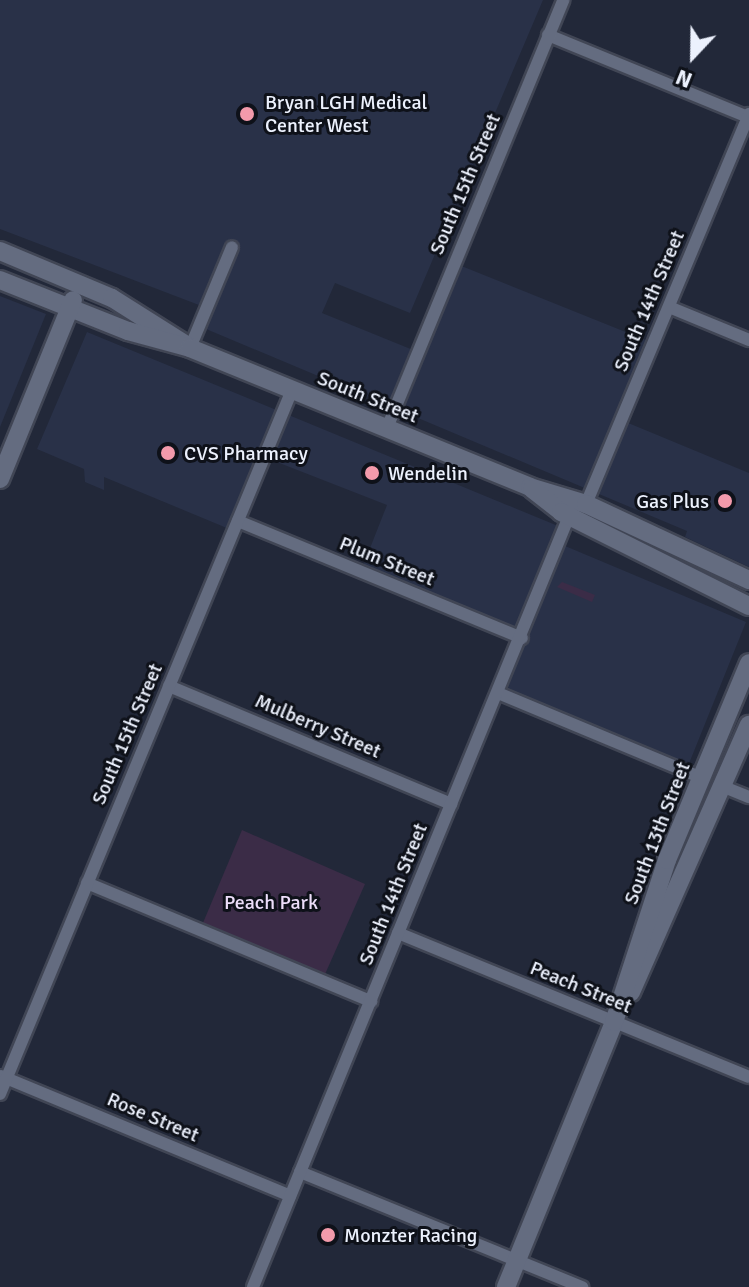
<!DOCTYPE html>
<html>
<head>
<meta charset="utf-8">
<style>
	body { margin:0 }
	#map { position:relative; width:749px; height:1287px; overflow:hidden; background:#222839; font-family:Signika,sans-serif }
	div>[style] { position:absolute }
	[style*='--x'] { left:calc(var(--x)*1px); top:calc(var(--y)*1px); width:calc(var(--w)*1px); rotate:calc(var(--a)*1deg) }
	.built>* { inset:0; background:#293148 }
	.green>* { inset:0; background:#3b2c47 }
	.roads { filter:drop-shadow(2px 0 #414655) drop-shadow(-2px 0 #414655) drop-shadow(0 2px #414655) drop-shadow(0 -2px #414655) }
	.minor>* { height:12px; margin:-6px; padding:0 6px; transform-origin:6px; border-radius:6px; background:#646c80 }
	.secondary>* { height:18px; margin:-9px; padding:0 9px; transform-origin:9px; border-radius:9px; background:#646c80 }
	.dots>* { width:22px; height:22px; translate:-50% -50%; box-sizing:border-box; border:4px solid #0e1119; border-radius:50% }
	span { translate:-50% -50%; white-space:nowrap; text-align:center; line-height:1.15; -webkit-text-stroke:6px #0e1119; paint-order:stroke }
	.poi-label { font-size:20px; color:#ecf1fd }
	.left { translate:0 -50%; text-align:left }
	.right { translate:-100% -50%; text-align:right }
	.street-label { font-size:20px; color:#ecf1fd }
	.park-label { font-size:20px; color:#ecddf9 }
	.north { position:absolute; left:653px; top:16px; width:80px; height:80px; -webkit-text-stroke:6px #0e1119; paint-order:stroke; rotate:202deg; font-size:22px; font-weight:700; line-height:32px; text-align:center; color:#ecf1fd }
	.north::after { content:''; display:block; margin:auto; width:28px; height:36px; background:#ecf1fd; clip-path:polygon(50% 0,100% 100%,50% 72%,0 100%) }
</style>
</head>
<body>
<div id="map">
	<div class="built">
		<div style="clip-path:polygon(0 0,543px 0,410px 313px,335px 283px,322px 313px,418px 352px,454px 263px,653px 343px,621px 420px,749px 473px,749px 567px,685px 537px,687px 531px,199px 326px,233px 243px,226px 241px,199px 305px,0 229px)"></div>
		<div style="clip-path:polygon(0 296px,46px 314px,0 427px)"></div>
		<div style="clip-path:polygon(87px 332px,563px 528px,558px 543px,746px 622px,686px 771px,498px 693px,522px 638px,361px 571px,387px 505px,264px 457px,234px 531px,104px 477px,104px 490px,85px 482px,84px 469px,37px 449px)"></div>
	</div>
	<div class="green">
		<div style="clip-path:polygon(562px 582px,595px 595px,592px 602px,557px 587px)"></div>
		<div style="clip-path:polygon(242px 830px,365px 884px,322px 981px,200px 930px)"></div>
	</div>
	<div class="roads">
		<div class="minor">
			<div style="--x:548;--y:35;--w:216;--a:22.3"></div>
			<div style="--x:669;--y:307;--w:87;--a:22.4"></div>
			<div style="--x:190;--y:348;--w:109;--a:-67.4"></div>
			<div style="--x:387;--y:428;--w:463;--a:-67.6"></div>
			<div style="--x:586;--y:504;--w:423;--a:-67.3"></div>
			<div style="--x:238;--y:521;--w:307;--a:22.4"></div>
			<div style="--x:169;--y:686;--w:306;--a:22.7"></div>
			<div style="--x:498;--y:693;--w:221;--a:22.6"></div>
			<div style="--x:724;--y:787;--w:27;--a:22"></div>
			<div style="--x:87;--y:883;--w:308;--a:22.6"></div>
			<div style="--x:398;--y:933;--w:379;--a:22.3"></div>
			<div style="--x:1;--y:1076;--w:313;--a:22.5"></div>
			<div style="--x:0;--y:1094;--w:762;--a:-67.47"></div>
			<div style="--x:300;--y:1172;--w:305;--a:22.2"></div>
			<div style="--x:253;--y:1287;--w:833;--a:-67.71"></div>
		</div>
		<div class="secondary">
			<div style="--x:0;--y:251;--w:121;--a:22.8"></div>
			<div style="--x:112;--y:298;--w:90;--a:32.3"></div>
			<div style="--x:0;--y:280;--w:138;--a:21.7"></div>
			<div style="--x:128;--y:331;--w:64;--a:15.3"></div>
			<div style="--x:190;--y:348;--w:367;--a:22.2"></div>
			<div style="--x:530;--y:487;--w:59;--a:16.9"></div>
			<div style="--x:586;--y:504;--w:180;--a:25"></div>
			<div style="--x:0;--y:479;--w:193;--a:-67.8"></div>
			<div style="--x:532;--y:489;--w:37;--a:38"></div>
			<div style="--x:561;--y:512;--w:210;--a:26.6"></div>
			<div style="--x:631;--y:992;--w:292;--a:-66.2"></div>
			<div style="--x:506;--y:1287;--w:286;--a:-67.8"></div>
			<div style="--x:614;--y:1022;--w:170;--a:-71.9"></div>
			<div style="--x:667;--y:860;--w:213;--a:-67.4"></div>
		</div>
	</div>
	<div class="dots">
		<div style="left:247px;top:114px;background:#f39aab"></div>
		<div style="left:168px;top:453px;background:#f39aab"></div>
		<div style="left:372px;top:473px;background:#f39aab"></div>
		<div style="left:725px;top:501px;background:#f39aab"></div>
		<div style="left:328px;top:1235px;background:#f39aab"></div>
	</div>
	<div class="poi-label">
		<span class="left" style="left:265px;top:114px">Bryan LGH Medical<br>Center West</span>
		<span class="left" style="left:184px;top:453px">CVS Pharmacy</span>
		<span class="left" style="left:388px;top:473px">Wendelin</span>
		<span class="right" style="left:709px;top:501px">Gas Plus</span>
		<span class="left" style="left:344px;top:1235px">Monzter Racing</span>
	</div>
	<div class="street-label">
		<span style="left:465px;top:184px;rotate:-67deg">South 15th Street</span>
		<span style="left:649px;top:301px;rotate:-67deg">South 14th Street</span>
		<span style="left:368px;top:397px;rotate:22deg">South Street</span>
		<span style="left:387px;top:561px;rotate:22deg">Plum Street</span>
		<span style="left:318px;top:726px;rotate:23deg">Mulberry Street</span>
		<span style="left:127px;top:734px;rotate:-67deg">South 15th Street</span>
		<span style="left:657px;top:833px;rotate:-69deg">South 13th Street</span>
		<span style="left:393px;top:894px;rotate:-68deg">South 14th Street</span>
		<span style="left:581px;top:987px;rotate:22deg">Peach Street</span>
		<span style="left:153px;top:1117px;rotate:23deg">Rose Street</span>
	</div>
	<div class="park-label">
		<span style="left:271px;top:902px">Peach Park</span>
	</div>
	<div class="north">N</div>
</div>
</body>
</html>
